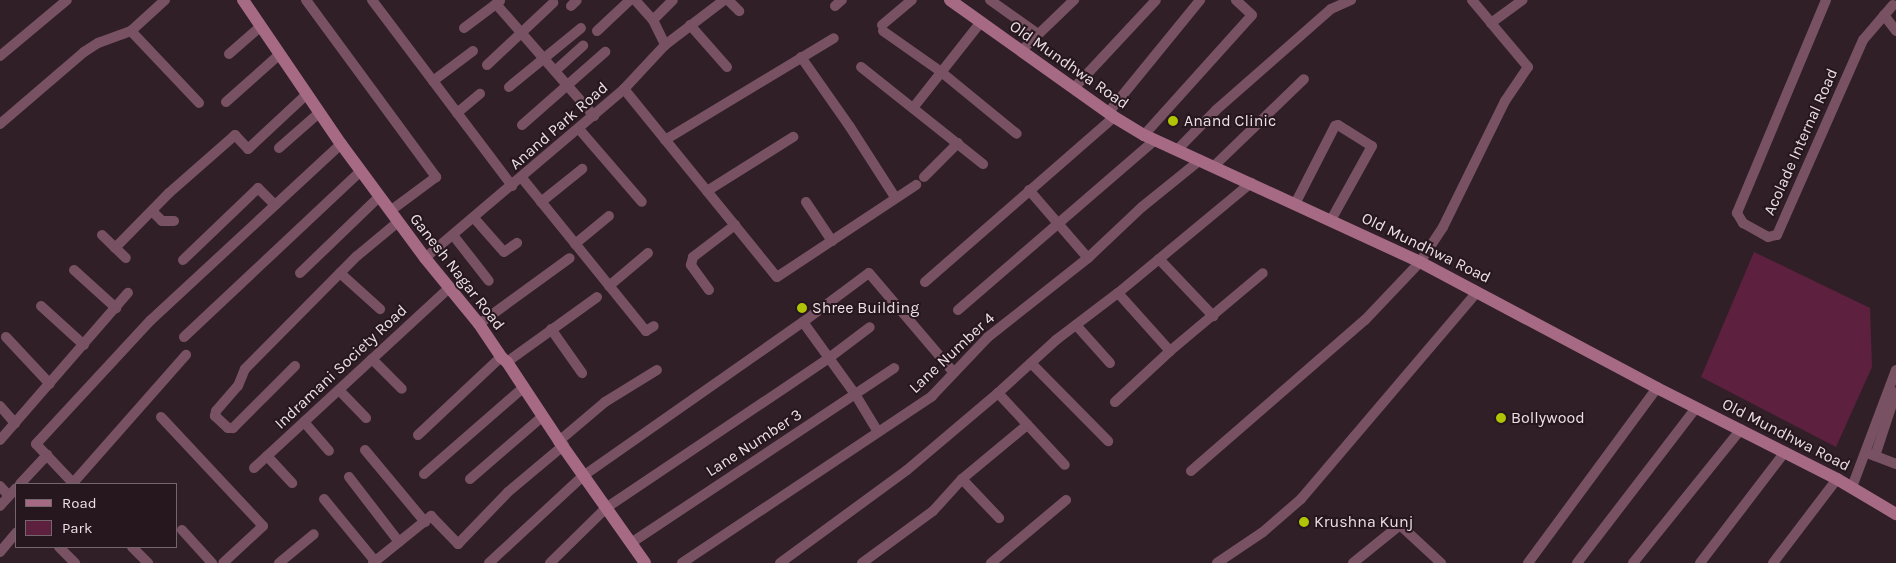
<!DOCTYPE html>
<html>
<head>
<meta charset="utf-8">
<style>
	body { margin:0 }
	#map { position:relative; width:1896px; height:563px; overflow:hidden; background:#301f27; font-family:Karla,sans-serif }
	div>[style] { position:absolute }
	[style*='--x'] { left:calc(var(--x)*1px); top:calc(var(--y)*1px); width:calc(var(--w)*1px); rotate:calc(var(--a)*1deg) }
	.green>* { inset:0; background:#5d203f }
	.street>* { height:10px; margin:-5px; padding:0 5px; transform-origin:5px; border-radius:5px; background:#785262 }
	.secondary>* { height:12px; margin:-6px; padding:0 6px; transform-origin:6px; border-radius:6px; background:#a66a85 }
	.dots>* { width:14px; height:14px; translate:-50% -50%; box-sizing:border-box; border:2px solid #26161d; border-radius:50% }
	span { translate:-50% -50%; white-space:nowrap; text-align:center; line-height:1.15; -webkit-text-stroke:4px #26161d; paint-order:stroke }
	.street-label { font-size:16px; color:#ebdfe4 }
	.poi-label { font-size:16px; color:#ebdfe4 }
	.left { translate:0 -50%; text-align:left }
	.legend { position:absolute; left:15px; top:483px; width:162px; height:65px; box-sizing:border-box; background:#26161d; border:1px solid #75666d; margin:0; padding:6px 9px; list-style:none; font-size:15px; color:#ebdfe4 }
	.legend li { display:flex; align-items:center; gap:10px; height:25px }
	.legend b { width:25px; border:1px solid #75666d }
</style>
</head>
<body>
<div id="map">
	<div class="green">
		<div style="clip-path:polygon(1754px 252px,1870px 308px,1872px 367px,1836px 447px,1701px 377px)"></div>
	</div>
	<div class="street">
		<div style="--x:306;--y:0;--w:220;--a:53.7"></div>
		<div style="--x:436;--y:177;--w:57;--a:143.5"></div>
		<div style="--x:372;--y:0;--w:233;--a:53"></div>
		<div style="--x:635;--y:0;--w:27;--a:48"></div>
		<div style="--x:653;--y:20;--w:28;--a:64"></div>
		<div style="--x:728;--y:0;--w:16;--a:45"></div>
		<div style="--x:990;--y:0;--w:59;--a:35.3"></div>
		<div style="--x:1472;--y:0;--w:30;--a:50"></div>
		<div style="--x:1826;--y:0;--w:231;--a:112.7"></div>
		<div style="--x:1737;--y:213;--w:12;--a:59"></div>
		<div style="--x:1743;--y:223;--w:29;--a:29"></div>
		<div style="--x:1768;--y:237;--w:9;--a:-13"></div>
		<div style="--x:1777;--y:235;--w:213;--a:-66.2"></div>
		<div style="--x:1863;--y:40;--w:46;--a:-49.4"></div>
		<div style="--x:496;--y:4;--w:149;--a:48.8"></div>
		<div style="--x:571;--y:6;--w:8;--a:-45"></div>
		<div style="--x:835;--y:6;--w:9;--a:-41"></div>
		<div style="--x:1884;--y:15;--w:20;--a:53"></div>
		<div style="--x:653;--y:20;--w:28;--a:-45"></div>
		<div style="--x:690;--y:25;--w:56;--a:48.6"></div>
		<div style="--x:882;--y:25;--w:39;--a:-40"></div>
		<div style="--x:464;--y:28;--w:45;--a:-36.9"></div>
		<div style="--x:131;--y:31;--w:99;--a:46.6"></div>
		<div style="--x:597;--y:31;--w:45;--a:-43.2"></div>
		<div style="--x:883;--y:31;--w:70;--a:35.1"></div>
		<div style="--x:940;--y:71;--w:99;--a:39.3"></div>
		<div style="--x:1021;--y:51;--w:74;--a:-43.9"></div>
		<div style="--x:229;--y:54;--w:41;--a:-41.1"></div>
		<div style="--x:0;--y:56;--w:87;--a:-39.9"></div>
		<div style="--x:801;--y:57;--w:85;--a:55"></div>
		<div style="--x:850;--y:127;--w:83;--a:57.3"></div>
		<div style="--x:487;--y:65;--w:91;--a:-43.2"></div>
		<div style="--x:861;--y:67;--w:156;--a:38.5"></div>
		<div style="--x:555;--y:71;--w:38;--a:-42"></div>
		<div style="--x:433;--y:81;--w:50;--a:-36.9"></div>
		<div style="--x:509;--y:87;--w:93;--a:-39.3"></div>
		<div style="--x:1074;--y:88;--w:120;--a:-47"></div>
		<div style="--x:624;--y:89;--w:242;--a:50.9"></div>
		<div style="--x:777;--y:277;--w:167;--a:-33.5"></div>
		<div style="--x:226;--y:102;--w:71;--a:-41.6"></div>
		<div style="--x:913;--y:108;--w:110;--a:-51.7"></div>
		<div style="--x:457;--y:113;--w:30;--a:-40"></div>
		<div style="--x:1108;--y:113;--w:146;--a:-50.8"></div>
		<div style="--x:0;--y:124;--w:111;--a:-40.6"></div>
		<div style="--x:84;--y:52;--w:17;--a:-33"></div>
		<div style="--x:98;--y:43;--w:35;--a:-20"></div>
		<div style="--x:131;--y:31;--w:46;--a:-42.4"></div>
		<div style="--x:522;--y:125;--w:111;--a:-41.3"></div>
		<div style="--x:579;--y:129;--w:96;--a:49.2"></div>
		<div style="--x:1144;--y:135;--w:161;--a:-48"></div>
		<div style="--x:1252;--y:15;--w:22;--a:-137"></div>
		<div style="--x:665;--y:140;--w:197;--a:-31.1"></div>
		<div style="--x:279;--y:148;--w:53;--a:-41.2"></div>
		<div style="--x:1177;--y:150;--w:56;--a:-45.7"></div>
		<div style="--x:1216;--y:110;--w:153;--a:-41.3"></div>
		<div style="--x:1331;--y:9;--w:22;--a:-24"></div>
		<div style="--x:1214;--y:166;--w:125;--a:-44"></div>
		<div style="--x:924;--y:177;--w:48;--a:-45"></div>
		<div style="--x:522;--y:178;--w:197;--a:51"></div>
		<div style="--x:646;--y:331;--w:9;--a:-32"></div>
		<div style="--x:1029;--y:190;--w:90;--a:49.1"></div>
		<div style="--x:707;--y:191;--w:102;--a:-32.1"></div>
		<div style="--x:541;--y:202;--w:53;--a:-38.8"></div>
		<div style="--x:806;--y:202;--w:47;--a:56.3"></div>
		<div style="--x:1295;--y:204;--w:88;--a:-62.9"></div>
		<div style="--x:1335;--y:126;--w:3;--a:-18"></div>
		<div style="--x:1338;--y:125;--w:40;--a:32"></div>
		<div style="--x:1372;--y:146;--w:85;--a:119"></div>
		<div style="--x:152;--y:211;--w:14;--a:45"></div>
		<div style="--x:162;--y:221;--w:12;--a:0"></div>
		<div style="--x:474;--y:218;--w:45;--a:48.6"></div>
		<div style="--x:504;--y:252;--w:16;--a:-35"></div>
		<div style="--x:102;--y:235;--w:33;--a:44"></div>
		<div style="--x:453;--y:235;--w:58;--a:52"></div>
		<div style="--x:575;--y:244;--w:44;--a:-39.5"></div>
		<div style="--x:115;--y:248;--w:77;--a:-45.5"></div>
		<div style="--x:169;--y:193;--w:88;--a:-41.3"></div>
		<div style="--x:235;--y:135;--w:19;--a:47"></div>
		<div style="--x:248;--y:149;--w:79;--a:-43"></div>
		<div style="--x:425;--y:258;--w:261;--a:-40.3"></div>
		<div style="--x:624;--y:89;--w:60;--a:-47"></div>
		<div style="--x:665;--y:45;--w:74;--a:-37.3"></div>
		<div style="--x:1159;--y:259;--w:79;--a:46.5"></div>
		<div style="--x:183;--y:260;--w:104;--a:-43.8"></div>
		<div style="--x:258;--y:188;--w:24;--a:45"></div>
		<div style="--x:74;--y:270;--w:57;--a:42.1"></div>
		<div style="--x:300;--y:273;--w:110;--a:-43.9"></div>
		<div style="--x:340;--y:273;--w:54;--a:42"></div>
		<div style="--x:925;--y:282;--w:251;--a:-41.1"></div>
		<div style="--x:609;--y:286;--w:51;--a:-40.2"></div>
		<div style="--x:709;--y:290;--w:31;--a:-126"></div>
		<div style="--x:691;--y:265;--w:8;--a:-76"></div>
		<div style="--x:693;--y:257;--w:53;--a:-37.3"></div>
		<div style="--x:1118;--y:293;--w:78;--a:48.1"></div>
		<div style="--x:41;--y:306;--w:58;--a:42.2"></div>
		<div style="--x:958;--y:310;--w:260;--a:-40.8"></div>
		<div style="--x:803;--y:322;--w:89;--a:54.2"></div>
		<div style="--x:855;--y:394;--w:44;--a:58.8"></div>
		<div style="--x:479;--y:324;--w:112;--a:-36"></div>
		<div style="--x:1076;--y:325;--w:51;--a:48.2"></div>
		<div style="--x:551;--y:329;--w:54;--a:54.8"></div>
		<div style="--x:6;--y:337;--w:64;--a:46.9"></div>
		<div style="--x:184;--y:337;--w:243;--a:-43.2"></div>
		<div style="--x:372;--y:359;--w:42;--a:45"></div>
		<div style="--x:507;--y:362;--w:111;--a:-35.8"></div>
		<div style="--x:1031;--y:363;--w:110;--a:45.4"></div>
		<div style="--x:295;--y:366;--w:88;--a:135"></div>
		<div style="--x:233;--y:428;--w:5;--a:180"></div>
		<div style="--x:228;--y:428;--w:18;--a:-137"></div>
		<div style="--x:215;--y:416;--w:5;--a:-79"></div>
		<div style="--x:216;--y:411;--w:33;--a:-49"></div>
		<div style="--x:238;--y:386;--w:18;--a:-68"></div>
		<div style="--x:245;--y:369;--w:159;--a:-45.3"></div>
		<div style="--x:357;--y:256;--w:53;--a:-39.7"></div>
		<div style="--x:339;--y:390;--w:39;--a:46"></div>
		<div style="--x:998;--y:393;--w:98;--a:47.1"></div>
		<div style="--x:1115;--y:402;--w:75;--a:-42.8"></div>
		<div style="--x:1170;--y:351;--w:121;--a:-40"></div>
		<div style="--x:0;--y:406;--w:23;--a:49"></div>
		<div style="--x:161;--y:417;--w:149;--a:46.9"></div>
		<div style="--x:263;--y:526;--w:54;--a:137.2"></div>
		<div style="--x:304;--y:422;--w:38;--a:49"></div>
		<div style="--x:418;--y:435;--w:114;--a:-43.2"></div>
		<div style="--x:0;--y:440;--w:195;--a:-49"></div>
		<div style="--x:559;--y:441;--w:60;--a:-40.3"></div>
		<div style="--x:605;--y:402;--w:61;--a:-31.6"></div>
		<div style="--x:365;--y:450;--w:94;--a:50.2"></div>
		<div style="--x:1870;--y:454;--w:28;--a:21"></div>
		<div style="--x:267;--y:456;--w:37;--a:47"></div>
		<div style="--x:1875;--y:456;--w:67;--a:-71.8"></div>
		<div style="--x:254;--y:468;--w:265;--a:-42.7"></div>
		<div style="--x:1191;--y:471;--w:230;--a:-41"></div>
		<div style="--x:1365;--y:320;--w:80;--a:-46.5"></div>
		<div style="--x:1420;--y:262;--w:42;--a:-56.7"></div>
		<div style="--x:1443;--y:227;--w:140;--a:-63.8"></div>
		<div style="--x:1505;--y:101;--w:41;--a:-55.9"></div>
		<div style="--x:1528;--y:67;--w:57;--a:-130.1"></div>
		<div style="--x:1491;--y:23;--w:39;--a:-36"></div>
		<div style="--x:424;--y:474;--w:133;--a:-41"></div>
		<div style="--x:349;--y:477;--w:82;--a:52.4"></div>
		<div style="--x:470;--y:479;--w:96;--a:-40.8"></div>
		<div style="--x:962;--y:479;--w:54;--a:46.5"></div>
		<div style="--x:73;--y:483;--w:171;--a:-48.6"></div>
		<div style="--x:20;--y:484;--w:40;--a:-47"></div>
		<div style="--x:74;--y:484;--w:55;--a:-133.5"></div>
		<div style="--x:36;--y:444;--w:169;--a:-47.2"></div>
		<div style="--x:151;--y:320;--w:259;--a:-42.8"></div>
		<div style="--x:0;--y:486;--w:13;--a:48"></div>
		<div style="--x:1852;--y:487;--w:125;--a:-69.4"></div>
		<div style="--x:324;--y:499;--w:80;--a:50.6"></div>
		<div style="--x:0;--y:506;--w:24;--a:-48"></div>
		<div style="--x:182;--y:530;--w:45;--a:47.7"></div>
		<div style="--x:631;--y:543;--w:316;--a:-33.6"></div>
		<div style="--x:59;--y:547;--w:23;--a:45"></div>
		<div style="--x:132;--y:547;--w:23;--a:45"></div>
		<div style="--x:0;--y:552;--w:25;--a:-50"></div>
		<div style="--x:279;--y:563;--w:45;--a:-39.6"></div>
		<div style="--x:373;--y:563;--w:75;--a:-39"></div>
		<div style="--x:431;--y:516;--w:39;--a:46"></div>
		<div style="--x:458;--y:544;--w:72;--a:-46.1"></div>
		<div style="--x:508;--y:492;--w:73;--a:-40"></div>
		<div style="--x:489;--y:563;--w:128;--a:-42.8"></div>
		<div style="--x:583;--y:476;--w:269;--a:-35"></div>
		<div style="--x:803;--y:322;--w:82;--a:-36.6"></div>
		<div style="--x:869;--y:273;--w:131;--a:49.6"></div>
		<div style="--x:550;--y:563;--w:78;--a:-44.5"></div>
		<div style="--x:606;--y:508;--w:269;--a:-33.9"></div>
		<div style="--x:829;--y:358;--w:51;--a:-37.1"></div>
		<div style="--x:682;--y:563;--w:301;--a:-33.7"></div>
		<div style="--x:932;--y:396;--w:81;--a:-46.5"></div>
		<div style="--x:988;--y:337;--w:127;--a:-38.3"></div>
		<div style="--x:1088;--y:258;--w:74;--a:-43.4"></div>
		<div style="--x:1142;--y:207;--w:75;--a:-39"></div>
		<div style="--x:780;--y:563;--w:157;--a:-36.2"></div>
		<div style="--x:907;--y:470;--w:119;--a:-40.2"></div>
		<div style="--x:998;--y:393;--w:79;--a:-42.4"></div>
		<div style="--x:1056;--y:340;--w:78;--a:-37.2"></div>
		<div style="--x:1118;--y:293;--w:173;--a:-39.6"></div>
		<div style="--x:862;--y:563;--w:88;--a:-36.2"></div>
		<div style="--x:933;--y:511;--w:43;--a:-47.8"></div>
		<div style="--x:962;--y:479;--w:85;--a:-39.7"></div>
		<div style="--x:991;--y:563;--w:98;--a:-40"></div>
		<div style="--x:1217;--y:563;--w:55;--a:-34"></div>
		<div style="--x:1263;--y:532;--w:50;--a:-41"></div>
		<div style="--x:1301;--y:499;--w:272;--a:-49.6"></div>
		<div style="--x:1353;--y:563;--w:60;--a:-39"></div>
		<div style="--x:1400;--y:525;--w:56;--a:42.8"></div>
		<div style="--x:1528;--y:563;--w:217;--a:-53.6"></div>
		<div style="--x:1577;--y:563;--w:195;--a:-52.5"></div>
		<div style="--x:1633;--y:563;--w:172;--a:-51.1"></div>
		<div style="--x:1700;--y:563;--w:140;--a:-52.6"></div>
		<div style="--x:1773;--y:563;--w:106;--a:-52.7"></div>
	</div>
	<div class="secondary">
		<div style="--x:243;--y:0;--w:174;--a:55.8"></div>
		<div style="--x:341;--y:144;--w:142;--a:53.6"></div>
		<div style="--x:425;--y:258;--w:85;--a:50.7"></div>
		<div style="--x:479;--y:324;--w:40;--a:56"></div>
		<div style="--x:501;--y:357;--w:8;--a:40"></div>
		<div style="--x:507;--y:362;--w:95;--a:56.6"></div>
		<div style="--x:559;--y:441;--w:149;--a:54.8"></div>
		<div style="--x:950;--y:0;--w:201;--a:35.5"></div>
		<div style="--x:1114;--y:117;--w:35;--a:31"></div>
		<div style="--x:1144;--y:135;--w:304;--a:24.7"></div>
		<div style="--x:1420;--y:262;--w:268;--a:28"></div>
		<div style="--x:1657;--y:388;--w:202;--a:26.8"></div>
		<div style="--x:1837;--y:479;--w:69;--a:30.7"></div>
	</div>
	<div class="dots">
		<div style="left:1173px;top:121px;background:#afc505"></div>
		<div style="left:802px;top:308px;background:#afc505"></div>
		<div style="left:1501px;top:418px;background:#afc505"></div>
		<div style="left:1304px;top:522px;background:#afc505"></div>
	</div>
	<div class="street-label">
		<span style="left:1069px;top:65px;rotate:35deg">Old Mundhwa Road</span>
		<span style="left:559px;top:126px;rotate:-41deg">Anand Park Road</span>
		<span style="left:1801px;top:142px;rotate:-66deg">Acolade Internal Road</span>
		<span style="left:1426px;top:248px;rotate:26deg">Old Mundhwa Road</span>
		<span style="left:457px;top:272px;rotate:52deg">Ganesh Nagar Road</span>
		<span style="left:952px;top:353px;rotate:-43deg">Lane Number 4</span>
		<span style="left:341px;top:367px;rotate:-43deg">Indramani Society Road</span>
		<span style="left:1786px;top:435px;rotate:27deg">Old Mundhwa Road</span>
		<span style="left:754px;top:443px;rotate:-33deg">Lane Number 3</span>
	</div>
	<div class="poi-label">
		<span class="left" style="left:1184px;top:121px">Anand Clinic</span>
		<span class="left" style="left:812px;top:308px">Shree Building</span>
		<span class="left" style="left:1511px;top:418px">Bollywood</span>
		<span class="left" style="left:1314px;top:522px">Krushna Kunj</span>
	</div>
	<ul class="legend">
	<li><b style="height:6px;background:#a66a85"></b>Road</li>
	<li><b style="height:14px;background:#5d203f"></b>Park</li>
	</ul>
</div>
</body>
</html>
